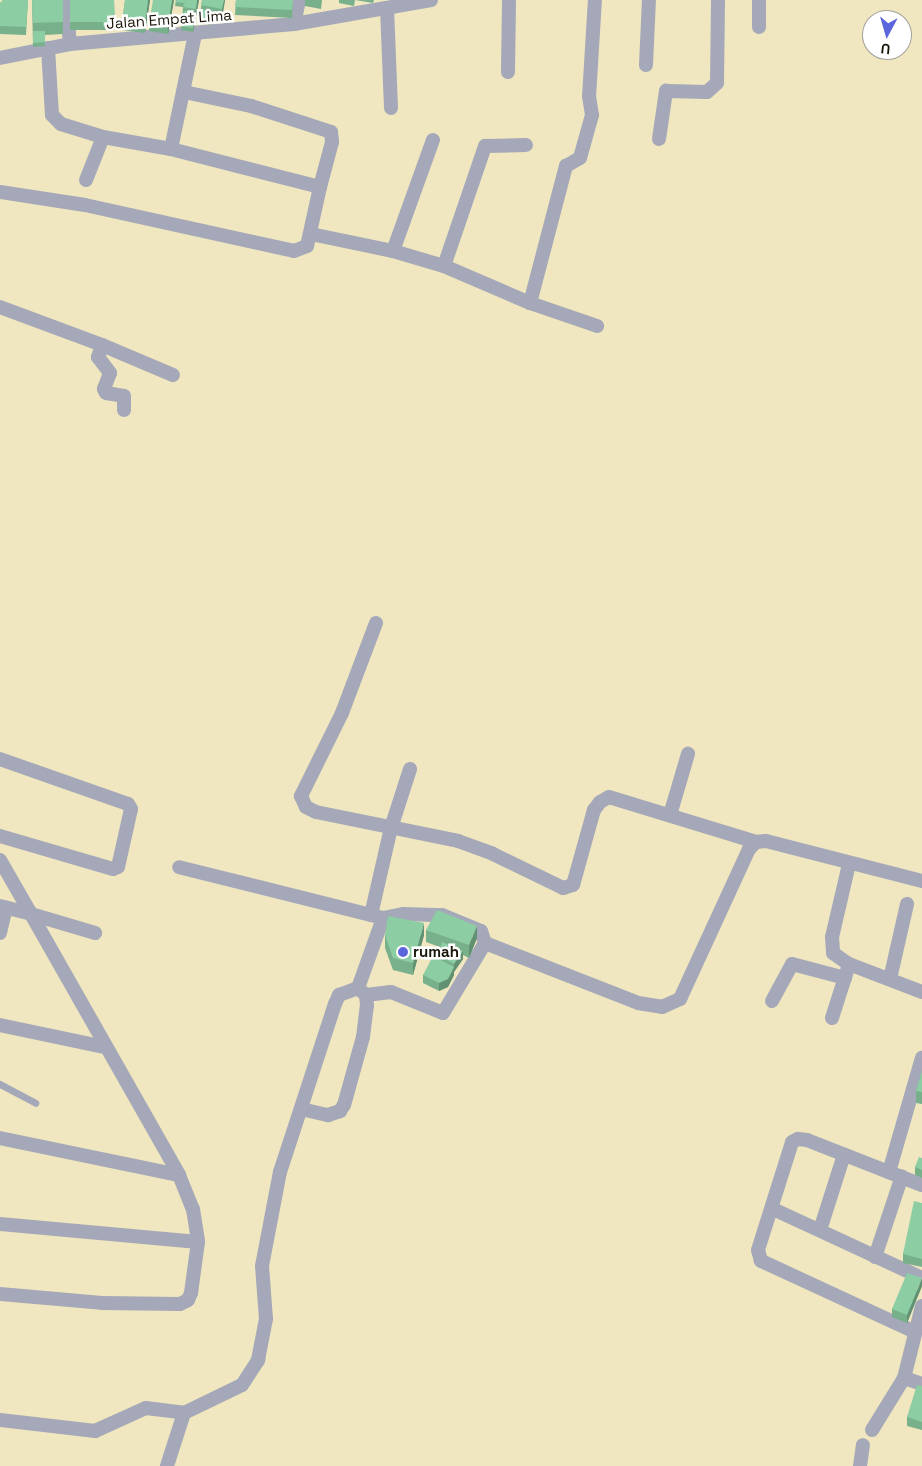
<!DOCTYPE html>
<html>
<head>
<meta charset="utf-8">
<style>
	body { margin:0 }
	#map { position:relative; width:922px; height:1466px; overflow:hidden; background:#f0e6bf; font-family:"Space Grotesk",sans-serif }
	div>[style] { position:absolute }
	[style*='--x'] { left:calc(var(--x)*1px); top:calc(var(--y)*1px); width:calc(var(--w)*1px); rotate:calc(var(--a)*1deg) }
	.service>* { height:7px; margin:-3.5px; padding:0 3.5px; transform-origin:3.5px; border-radius:3.5px; background:#a4a8b8 }
	.minor>* { height:14px; margin:-7px; padding:0 7px; transform-origin:7px; border-radius:7px; background:#a4a8b8 }
	.wall>* { inset:0; background:#78b08c }
	.shaded-wall>* { inset:0; background:#629072 }
	.building>* { inset:0; background:#8ccda3 }
	.dots>* { width:14px; height:14px; translate:-50% -50%; box-sizing:border-box; border:2px solid #fff; border-radius:50% }
	span { translate:-50% -50%; white-space:nowrap; text-align:center; line-height:1.15; -webkit-text-stroke:5px #fff; paint-order:stroke }
	.street-label { font-size:15px; color:#191608 }
	.poi-label { font-size:15px; color:#191608; font-weight:700 }
	.left { translate:0 -50%; text-align:left }
	.north { position:absolute; left:862px; top:10px; width:50px; height:50px; box-sizing:border-box; background:#fff; border:1px solid #a3a29c; border-radius:50%; rotate:186deg; font-size:14px; font-weight:700; line-height:20px; text-align:center; color:#191608 }
	.north::after { content:''; display:block; margin:auto; width:18px; height:22px; background:#5b65dc; clip-path:polygon(50% 0,100% 100%,50% 72%,0 100%) }
</style>
</head>
<body>
<div id="map">
	<div class="service">
		<div style="--x:0;--y:1084;--w:40;--a:28"></div>
	</div>
	<div class="minor">
		<div style="--x:66;--y:0;--w:44;--a:84.8"></div>
		<div style="--x:387;--y:8;--w:100;--a:87.7"></div>
		<div style="--x:294;--y:24;--w:25;--a:-78"></div>
		<div style="--x:759;--y:27;--w:27;--a:-90"></div>
		<div style="--x:48;--y:48;--w:67;--a:86.6"></div>
		<div style="--x:52;--y:115;--w:13;--a:45"></div>
		<div style="--x:61;--y:124;--w:44;--a:17.2"></div>
		<div style="--x:103;--y:137;--w:69;--a:10"></div>
		<div style="--x:0;--y:58;--w:71;--a:-11.3"></div>
		<div style="--x:70;--y:44;--w:225;--a:-5.1"></div>
		<div style="--x:294;--y:24;--w:139;--a:-9.9"></div>
		<div style="--x:646;--y:65;--w:65;--a:-87.4"></div>
		<div style="--x:508;--y:72;--w:72;--a:-89.2"></div>
		<div style="--x:184;--y:92;--w:68;--a:11.8"></div>
		<div style="--x:251;--y:106;--w:84;--a:18"></div>
		<div style="--x:331;--y:132;--w:10;--a:84"></div>
		<div style="--x:332;--y:142;--w:47;--a:104.9"></div>
		<div style="--x:320;--y:187;--w:154;--a:-165.7"></div>
		<div style="--x:171;--y:149;--w:117;--a:-78.2"></div>
		<div style="--x:659;--y:139;--w:49;--a:-81.7"></div>
		<div style="--x:666;--y:91;--w:41;--a:1.4"></div>
		<div style="--x:707;--y:92;--w:13;--a:-42"></div>
		<div style="--x:717;--y:83;--w:83;--a:-89.3"></div>
		<div style="--x:86;--y:180;--w:46;--a:-68.4"></div>
		<div style="--x:0;--y:192;--w:86;--a:8.7"></div>
		<div style="--x:85;--y:205;--w:214;--a:12.4"></div>
		<div style="--x:294;--y:251;--w:14;--a:-21"></div>
		<div style="--x:307;--y:246;--w:60;--a:-77.6"></div>
		<div style="--x:311;--y:234;--w:84;--a:11.7"></div>
		<div style="--x:393;--y:251;--w:53;--a:16.4"></div>
		<div style="--x:444;--y:266;--w:127;--a:-71.1"></div>
		<div style="--x:485;--y:146;--w:41;--a:-1.4"></div>
		<div style="--x:393;--y:251;--w:118;--a:-70.2"></div>
		<div style="--x:444;--y:266;--w:94;--a:23.3"></div>
		<div style="--x:530;--y:303;--w:142;--a:-75.3"></div>
		<div style="--x:566;--y:166;--w:16;--a:-30"></div>
		<div style="--x:580;--y:158;--w:45;--a:-74.4"></div>
		<div style="--x:592;--y:115;--w:18;--a:-99"></div>
		<div style="--x:589;--y:97;--w:97;--a:-86.5"></div>
		<div style="--x:530;--y:303;--w:71;--a:18.9"></div>
		<div style="--x:0;--y:307;--w:109;--a:20.4"></div>
		<div style="--x:102;--y:345;--w:13;--a:108"></div>
		<div style="--x:98;--y:357;--w:20;--a:53"></div>
		<div style="--x:110;--y:373;--w:17;--a:111"></div>
		<div style="--x:104;--y:389;--w:4;--a:63"></div>
		<div style="--x:106;--y:393;--w:18;--a:9"></div>
		<div style="--x:124;--y:396;--w:14;--a:90"></div>
		<div style="--x:102;--y:345;--w:77;--a:22.9"></div>
		<div style="--x:376;--y:623;--w:96;--a:110.7"></div>
		<div style="--x:342;--y:713;--w:93;--a:116.3"></div>
		<div style="--x:301;--y:796;--w:12;--a:66"></div>
		<div style="--x:306;--y:807;--w:11;--a:27"></div>
		<div style="--x:316;--y:812;--w:145;--a:11.5"></div>
		<div style="--x:458;--y:841;--w:37;--a:20"></div>
		<div style="--x:493;--y:854;--w:78;--a:25.9"></div>
		<div style="--x:563;--y:888;--w:10;--a:-17"></div>
		<div style="--x:573;--y:885;--w:78;--a:-74.4"></div>
		<div style="--x:594;--y:810;--w:10;--a:-53"></div>
		<div style="--x:600;--y:802;--w:10;--a:-29"></div>
		<div style="--x:609;--y:797;--w:154;--a:17"></div>
		<div style="--x:0;--y:759;--w:136;--a:19.4"></div>
		<div style="--x:128;--y:804;--w:6;--a:59"></div>
		<div style="--x:131;--y:809;--w:59;--a:102.6"></div>
		<div style="--x:118;--y:867;--w:5;--a:158"></div>
		<div style="--x:113;--y:869;--w:118;--a:-163.7"></div>
		<div style="--x:670;--y:815;--w:64;--a:-73.6"></div>
		<div style="--x:0;--y:860;--w:62;--a:60.1"></div>
		<div style="--x:31;--y:914;--w:67;--a:16.5"></div>
		<div style="--x:849;--y:864;--w:75;--a:103.1"></div>
		<div style="--x:832;--y:937;--w:16;--a:86"></div>
		<div style="--x:833;--y:953;--w:19;--a:35"></div>
		<div style="--x:849;--y:964;--w:78;--a:21"></div>
		<div style="--x:0;--y:906;--w:32;--a:14"></div>
		<div style="--x:31;--y:914;--w:300;--a:60.4"></div>
		<div style="--x:179;--y:1175;--w:37;--a:68"></div>
		<div style="--x:193;--y:1209;--w:33;--a:81"></div>
		<div style="--x:198;--y:1242;--w:199;--a:-174.8"></div>
		<div style="--x:371;--y:915;--w:89;--a:-77.1"></div>
		<div style="--x:391;--y:828;--w:62;--a:-72.1"></div>
		<div style="--x:383;--y:918;--w:21;--a:-11"></div>
		<div style="--x:404;--y:914;--w:38;--a:2"></div>
		<div style="--x:442;--y:915;--w:42;--a:22.3"></div>
		<div style="--x:481;--y:931;--w:13;--a:72"></div>
		<div style="--x:0;--y:933;--w:26;--a:-77"></div>
		<div style="--x:890;--y:979;--w:77;--a:-77.2"></div>
		<div style="--x:366;--y:995;--w:25;--a:-7"></div>
		<div style="--x:391;--y:992;--w:56;--a:22"></div>
		<div style="--x:443;--y:1013;--w:82;--a:-59"></div>
		<div style="--x:485;--y:943;--w:164;--a:21.4"></div>
		<div style="--x:638;--y:1003;--w:24;--a:9"></div>
		<div style="--x:662;--y:1007;--w:20;--a:-24"></div>
		<div style="--x:680;--y:999;--w:165;--a:-65.3"></div>
		<div style="--x:749;--y:849;--w:10;--a:-45"></div>
		<div style="--x:756;--y:842;--w:10;--a:-6"></div>
		<div style="--x:766;--y:841;--w:161;--a:14.4"></div>
		<div style="--x:772;--y:1001;--w:42;--a:-61.6"></div>
		<div style="--x:792;--y:964;--w:55;--a:14.8"></div>
		<div style="--x:832;--y:1018;--w:52;--a:-72.3"></div>
		<div style="--x:0;--y:1025;--w:106;--a:11.9"></div>
		<div style="--x:301;--y:1109;--w:28;--a:13"></div>
		<div style="--x:328;--y:1115;--w:13;--a:-18"></div>
		<div style="--x:340;--y:1111;--w:7;--a:-56"></div>
		<div style="--x:344;--y:1105;--w:71;--a:-74.4"></div>
		<div style="--x:363;--y:1037;--w:31;--a:-83"></div>
		<div style="--x:367;--y:1006;--w:11;--a:-95"></div>
		<div style="--x:366;--y:995;--w:8;--a:-140"></div>
		<div style="--x:0;--y:1138;--w:183;--a:11.7"></div>
		<div style="--x:889;--y:1172;--w:119;--a:-73.9"></div>
		<div style="--x:773;--y:1209;--w:164;--a:24.8"></div>
		<div style="--x:820;--y:1230;--w:79;--a:-72.3"></div>
		<div style="--x:875;--y:1257;--w:85;--a:-71.6"></div>
		<div style="--x:0;--y:1294;--w:102;--a:5"></div>
		<div style="--x:102;--y:1303;--w:78;--a:0.7"></div>
		<div style="--x:180;--y:1304;--w:9;--a:-27"></div>
		<div style="--x:188;--y:1300;--w:8;--a:-67"></div>
		<div style="--x:191;--y:1293;--w:51;--a:-82.2"></div>
		<div style="--x:922;--y:1306;--w:74;--a:104"></div>
		<div style="--x:904;--y:1378;--w:19;--a:18"></div>
		<div style="--x:915;--y:1332;--w:170;--a:-155.2"></div>
		<div style="--x:761;--y:1261;--w:11;--a:-105"></div>
		<div style="--x:758;--y:1250;--w:113;--a:-72.5"></div>
		<div style="--x:792;--y:1142;--w:7;--a:-27"></div>
		<div style="--x:798;--y:1139;--w:9;--a:6"></div>
		<div style="--x:807;--y:1140;--w:123;--a:21.4"></div>
		<div style="--x:0;--y:1420;--w:96;--a:6.6"></div>
		<div style="--x:95;--y:1431;--w:56;--a:-24.3"></div>
		<div style="--x:146;--y:1408;--w:38;--a:7"></div>
		<div style="--x:872;--y:1430;--w:61;--a:-58.4"></div>
		<div style="--x:167;--y:1466;--w:56;--a:-72.2"></div>
		<div style="--x:184;--y:1413;--w:64;--a:-25.8"></div>
		<div style="--x:242;--y:1385;--w:30;--a:-57"></div>
		<div style="--x:258;--y:1360;--w:42;--a:-79"></div>
		<div style="--x:266;--y:1319;--w:53;--a:-94.3"></div>
		<div style="--x:262;--y:1266;--w:96;--a:-79.2"></div>
		<div style="--x:280;--y:1172;--w:177;--a:-71.9"></div>
		<div style="--x:335;--y:1004;--w:10;--a:-66"></div>
		<div style="--x:339;--y:995;--w:20;--a:-20"></div>
		<div style="--x:358;--y:988;--w:74;--a:-70.3"></div>
		<div style="--x:383;--y:918;--w:210;--a:-166"></div>
		<div style="--x:860;--y:1466;--w:21;--a:-82"></div>
	</div>
	<div class="wall">
		<div style="clip-path:polygon(28px 0,26px 35px,0 34px,0 2px)"></div>
		<div style="clip-path:polygon(32px 0,63px 22px,63px 34px,45px 35px,45px 46px,33px 47px)"></div>
		<div style="clip-path:polygon(70px 0,114px 0,115px 30px,70px 30px)"></div>
		<div style="clip-path:polygon(125px 0,150px 0,145px 33px,122px 30px,122px 22px)"></div>
		<div style="clip-path:polygon(174px 0,168px 34px,149px 31px,149px 23px)"></div>
		<div style="clip-path:polygon(176px 0,199px 0,193px 32px,181px 30px,183px 7px,175px 6px)"></div>
		<div style="clip-path:polygon(202px 0,225px 0,222px 18px,212px 16px,210px 25px,199px 23px)"></div>
		<div style="clip-path:polygon(236px 0,293px 0,292px 18px,235px 15px)"></div>
		<div style="clip-path:polygon(305px 0,322px 0,321px 9px,305px 6px)"></div>
		<div style="clip-path:polygon(339px 0,374px 0,373px 3px,355px 0,354px 6px,339px 3px)"></div>
		<div style="clip-path:polygon(426px 930px,477px 938px,469px 958px,463px 955px,463px 959px,454px 972px,454px 975px,448px 987px,439px 991px,423px 983px,423px 975px,438px 958px,438px 955px,440px 947px,426px 942px)"></div>
		<div style="clip-path:polygon(385px 935px,424px 935px,413px 975px,393px 970px,385px 948px)"></div>
		<div style="clip-path:polygon(922px 1071px,922px 1104px,916px 1103px,916px 1091px)"></div>
		<div style="clip-path:polygon(922px 1158px,922px 1178px,915px 1175px,915px 1167px)"></div>
		<div style="clip-path:polygon(922px 1203px,922px 1267px,903px 1263px,903px 1254px)"></div>
		<div style="clip-path:polygon(922px 1286px,907px 1323px,892px 1317px,892px 1309px)"></div>
		<div style="clip-path:polygon(922px 1386px,922px 1430px,907px 1426px,907px 1417px)"></div>
	</div>
	<div class="shaded-wall">
		<div style="clip-path:polygon(148px 0,150px 0,145px 33px,145px 25px)"></div>
		<div style="clip-path:polygon(172px 0,174px 0,168px 34px,168px 26px)"></div>
		<div style="clip-path:polygon(197px 0,199px 0,193px 32px,193px 28px)"></div>
		<div style="clip-path:polygon(224px 0,225px 0,222px 18px,222px 9px)"></div>
		<div style="clip-path:polygon(424px 923px,424px 935px,413px 975px,413px 963px)"></div>
		<div style="clip-path:polygon(477px 926px,477px 938px,469px 958px,469px 945px)"></div>
		<div style="clip-path:polygon(463px 951px,463px 959px,454px 972px,454px 964px)"></div>
		<div style="clip-path:polygon(454px 967px,454px 975px,448px 987px,439px 991px,439px 983px)"></div>
		<div style="clip-path:polygon(922px 1278px,922px 1286px,907px 1323px,907px 1315px)"></div>
	</div>
	<div class="building">
		<div style="clip-path:polygon(2px 0,28px 0,26px 27px,0 26px,0 2px,2px 2px)"></div>
		<div style="clip-path:polygon(32px 0,63px 0,63px 22px,33px 23px)"></div>
		<div style="clip-path:polygon(70px 0,103px 0,103px 22px,70px 22px)"></div>
		<div style="clip-path:polygon(102px 0,114px 0,115px 26px,103px 26px)"></div>
		<div style="clip-path:polygon(125px 0,148px 0,145px 25px,122px 22px)"></div>
		<div style="clip-path:polygon(153px 0,172px 0,168px 26px,149px 23px)"></div>
		<div style="clip-path:polygon(176px 0,185px 0,184px 3px,175px 2px)"></div>
		<div style="clip-path:polygon(185px 0,197px 0,196px 9px,183px 7px)"></div>
		<div style="clip-path:polygon(202px 0,224px 0,222px 9px,201px 5px)"></div>
		<div style="clip-path:polygon(236px 0,293px 0,292px 10px,235px 7px)"></div>
		<div style="clip-path:polygon(201px 9px,212px 12px,210px 21px,199px 19px)"></div>
		<div style="clip-path:polygon(184px 11px,196px 13px,193px 28px,181px 26px)"></div>
		<div style="clip-path:polygon(33px 31px,45px 31px,45px 42px,33px 43px)"></div>
		<div style="clip-path:polygon(437px 910px,477px 926px,469px 945px,426px 930px)"></div>
		<div style="clip-path:polygon(388px 916px,424px 923px,413px 963px,393px 958px,385px 935px)"></div>
		<div style="clip-path:polygon(442px 942px,463px 951px,454px 964px,438px 955px)"></div>
		<div style="clip-path:polygon(433px 956px,454px 967px,448px 979px,439px 983px,423px 975px)"></div>
		<div style="clip-path:polygon(922px 1071px,922px 1092px,916px 1091px)"></div>
		<div style="clip-path:polygon(919px 1157px,922px 1158px,922px 1170px,915px 1167px)"></div>
		<div style="clip-path:polygon(914px 1201px,922px 1203px,922px 1259px,903px 1254px)"></div>
		<div style="clip-path:polygon(907px 1273px,922px 1278px,907px 1315px,892px 1309px)"></div>
		<div style="clip-path:polygon(917px 1385px,922px 1386px,922px 1422px,907px 1417px)"></div>
	</div>
	<div class="dots">
		<div style="left:403px;top:952px;background:#5b65dc"></div>
	</div>
	<div class="street-label">
		<span style="left:169px;top:19px;rotate:-4deg">Jalan Empat Lima</span>
	</div>
	<div class="poi-label">
		<span class="left" style="left:413px;top:952px">rumah</span>
	</div>
	<div class="north">U</div>
</div>
</body>
</html>
